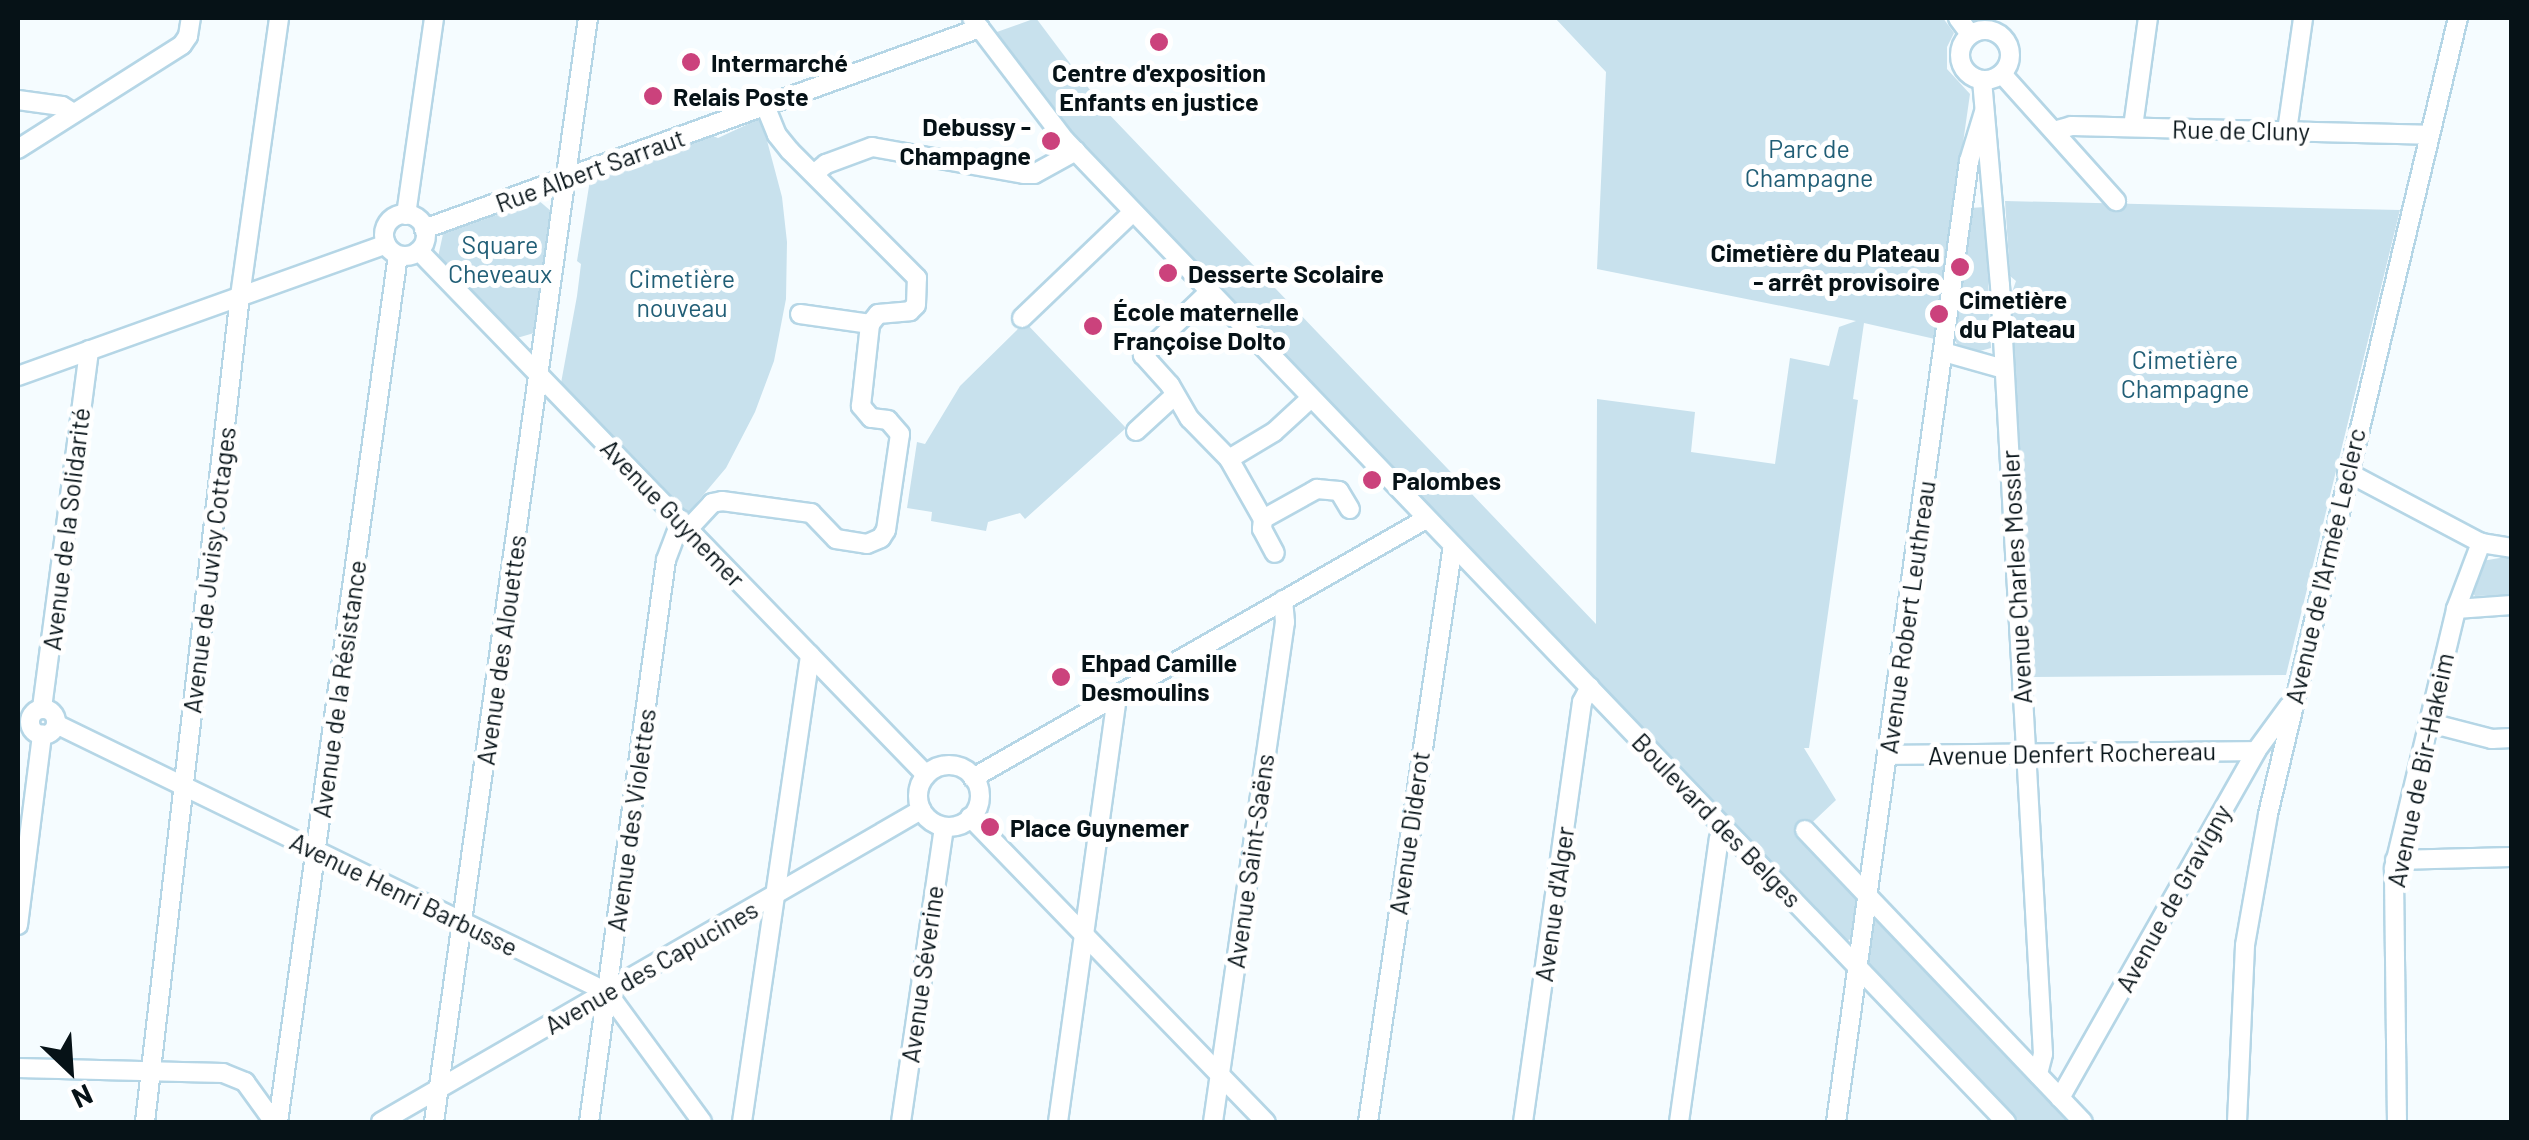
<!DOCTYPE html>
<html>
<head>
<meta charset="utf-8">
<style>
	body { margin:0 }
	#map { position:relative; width:2529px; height:1140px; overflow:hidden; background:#f5fcff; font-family:Barlow,sans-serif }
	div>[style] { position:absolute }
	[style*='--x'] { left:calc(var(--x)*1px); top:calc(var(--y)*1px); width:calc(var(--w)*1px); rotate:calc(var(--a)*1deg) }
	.green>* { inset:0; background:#c8e1ed }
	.roads { filter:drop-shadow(2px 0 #b5d6e6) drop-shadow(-2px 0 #b5d6e6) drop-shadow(0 2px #b5d6e6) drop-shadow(0 -2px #b5d6e6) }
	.minor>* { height:18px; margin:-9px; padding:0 9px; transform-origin:9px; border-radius:9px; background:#fff }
	.minor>.ring { margin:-9px; padding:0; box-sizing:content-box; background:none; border:18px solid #fff; border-radius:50% }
	.dots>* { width:28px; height:28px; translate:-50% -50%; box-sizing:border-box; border:5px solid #fff; border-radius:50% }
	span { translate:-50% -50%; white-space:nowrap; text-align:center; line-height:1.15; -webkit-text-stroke:10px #fff; paint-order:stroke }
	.poi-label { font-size:25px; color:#061217; font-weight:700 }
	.left { translate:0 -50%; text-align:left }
	.right { translate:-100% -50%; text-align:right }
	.street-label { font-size:25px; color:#061217 }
	.park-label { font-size:25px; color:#215e76 }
	.frame { position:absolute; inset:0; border:20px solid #061217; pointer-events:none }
	.north { position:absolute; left:20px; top:1020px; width:100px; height:100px; -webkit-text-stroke:8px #fff; paint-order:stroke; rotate:155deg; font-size:28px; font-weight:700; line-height:40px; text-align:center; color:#061217 }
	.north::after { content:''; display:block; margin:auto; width:35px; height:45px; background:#061217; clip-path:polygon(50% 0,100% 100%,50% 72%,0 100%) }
</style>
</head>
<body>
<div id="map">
	<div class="green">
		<div style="clip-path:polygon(1036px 18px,1105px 110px,1596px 624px,1597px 399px,1695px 412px,1691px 452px,1775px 464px,1790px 358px,1829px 366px,1839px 327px,1856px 321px,1597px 269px,1606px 72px,1555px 18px,1943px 18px,1954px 33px,1947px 47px,1947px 69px,1970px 94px,1935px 339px,1864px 323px,1853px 399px,1858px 400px,1809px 748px,1804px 748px,1836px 800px,1798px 836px,1858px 899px,1852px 939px,1844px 941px,1081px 149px,994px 33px)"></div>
		<div style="clip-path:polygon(761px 118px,782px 197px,787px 242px,786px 299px,774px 361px,755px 412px,726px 468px,688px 513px,561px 383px,577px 296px,581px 264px,577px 261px,590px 180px,713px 136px,718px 138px)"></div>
		<div style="clip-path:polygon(538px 200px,551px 211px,534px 333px,517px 338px,438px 257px,443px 234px)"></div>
		<div style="clip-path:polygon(2005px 201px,2400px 210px,2286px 675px,2033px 677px,2011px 295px,2016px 281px,2010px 276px)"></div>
		<div style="clip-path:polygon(1985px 207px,1991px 348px,1980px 351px,1961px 348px,1954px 340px,1970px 208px)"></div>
		<div style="clip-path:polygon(1025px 322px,1126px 428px,1025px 519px,1020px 513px,988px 522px,986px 531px,931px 521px,932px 512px,907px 508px,917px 442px,925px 444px,960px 386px)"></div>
		<div style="clip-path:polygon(2511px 556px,2511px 595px,2475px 596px,2471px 591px,2482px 561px)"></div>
		<div style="clip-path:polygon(1874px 918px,1878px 919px,2075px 1122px,2014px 1122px,1867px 969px)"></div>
	</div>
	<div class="roads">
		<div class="minor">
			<div style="--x:972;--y:18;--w:153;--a:52.7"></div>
			<div style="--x:1065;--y:140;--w:1360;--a:46.22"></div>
			<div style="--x:1958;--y:18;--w:20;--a:53"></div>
			<div class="ring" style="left:1960px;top:30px;width:32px;height:32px"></div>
			<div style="--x:2002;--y:74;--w:171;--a:48.1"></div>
			<div style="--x:1982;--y:80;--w:206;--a:85"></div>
			<div style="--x:2000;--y:285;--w:770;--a:86.8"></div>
			<div style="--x:2043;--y:1054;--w:21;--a:104"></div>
			<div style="--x:18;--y:100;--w:44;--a:7.8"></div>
			<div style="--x:62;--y:106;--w:13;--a:32"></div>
			<div style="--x:2133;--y:127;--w:110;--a:-82.2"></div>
			<div style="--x:2054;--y:131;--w:18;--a:-16"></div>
			<div style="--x:2071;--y:126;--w:358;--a:1.4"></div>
			<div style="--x:2287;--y:131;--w:114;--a:-81.9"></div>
			<div style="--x:18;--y:149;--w:194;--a:-32.4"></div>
			<div style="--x:182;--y:45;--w:11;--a:-56"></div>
			<div style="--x:188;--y:36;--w:18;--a:-81"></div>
			<div style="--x:814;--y:174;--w:16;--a:-40"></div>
			<div style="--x:826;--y:164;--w:49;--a:-20.3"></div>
			<div style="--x:872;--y:147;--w:154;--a:10.1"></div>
			<div style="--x:1024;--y:174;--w:10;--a:0"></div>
			<div style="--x:1034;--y:174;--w:48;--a:-28.7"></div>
			<div class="ring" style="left:384px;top:214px;width:24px;height:24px"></div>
			<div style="--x:406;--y:215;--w:199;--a:-81.9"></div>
			<div style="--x:424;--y:229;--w:591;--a:-19.88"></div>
			<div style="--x:419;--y:251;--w:729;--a:45.94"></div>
			<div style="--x:1210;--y:291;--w:93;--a:136.3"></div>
			<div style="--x:1143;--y:355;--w:40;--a:48"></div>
			<div style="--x:1170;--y:385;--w:39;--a:60"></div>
			<div style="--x:1190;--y:419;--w:56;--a:45.7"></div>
			<div style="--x:1229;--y:459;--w:69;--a:60.5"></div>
			<div style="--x:1263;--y:519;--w:10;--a:96"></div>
			<div style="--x:1262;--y:529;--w:27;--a:62"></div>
			<div style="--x:800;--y:314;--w:71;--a:8.1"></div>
			<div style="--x:1022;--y:318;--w:153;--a:-43.7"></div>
			<div style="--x:1944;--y:352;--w:62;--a:15.8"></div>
			<div style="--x:18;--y:376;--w:391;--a:-19.7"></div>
			<div style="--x:1136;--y:431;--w:50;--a:-42.6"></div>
			<div style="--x:1229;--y:459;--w:52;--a:-31"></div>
			<div style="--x:1274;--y:432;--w:50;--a:-42.6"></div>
			<div style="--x:2347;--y:472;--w:152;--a:27.9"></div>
			<div style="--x:2481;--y:543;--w:31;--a:9"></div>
			<div style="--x:1263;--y:519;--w:62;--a:-29.1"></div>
			<div style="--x:1317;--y:489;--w:22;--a:5"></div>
			<div style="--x:1339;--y:491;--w:21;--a:59"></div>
			<div style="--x:689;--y:528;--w:34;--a:-47"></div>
			<div style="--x:712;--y:503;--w:10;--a:-11"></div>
			<div style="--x:722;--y:501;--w:90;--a:7.7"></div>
			<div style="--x:811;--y:513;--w:36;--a:46"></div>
			<div style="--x:836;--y:539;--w:31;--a:9"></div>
			<div style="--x:867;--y:544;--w:15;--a:-23"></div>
			<div style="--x:881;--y:538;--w:9;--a:-58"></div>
			<div style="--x:886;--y:530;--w:97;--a:-81.7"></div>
			<div style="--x:900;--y:434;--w:18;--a:-131"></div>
			<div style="--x:888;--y:420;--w:17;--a:-173"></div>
			<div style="--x:871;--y:418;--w:16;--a:-130"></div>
			<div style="--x:861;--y:406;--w:82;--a:-83.7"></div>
			<div style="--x:870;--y:324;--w:13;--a:-51"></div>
			<div style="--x:878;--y:314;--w:32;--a:-5"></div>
			<div style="--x:910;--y:311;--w:8;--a:-45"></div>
			<div style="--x:916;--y:305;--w:27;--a:-88"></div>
			<div style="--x:917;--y:278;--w:180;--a:-135"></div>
			<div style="--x:790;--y:151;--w:21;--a:-129"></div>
			<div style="--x:777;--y:135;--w:31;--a:-112"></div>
			<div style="--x:2456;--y:609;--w:56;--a:-4.1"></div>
			<div style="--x:42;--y:708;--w:361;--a:-82.5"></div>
			<div class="ring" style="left:30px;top:709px;width:8px;height:8px"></div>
			<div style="--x:2430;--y:723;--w:64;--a:14.5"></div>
			<div style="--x:2492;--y:739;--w:20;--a:-3"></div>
			<div style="--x:56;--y:724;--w:613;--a:25.94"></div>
			<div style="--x:607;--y:992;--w:161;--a:53.8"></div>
			<div style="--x:1888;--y:755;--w:368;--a:-0.6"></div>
			<div class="ring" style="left:918px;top:765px;width:44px;height:44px"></div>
			<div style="--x:973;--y:778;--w:522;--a:-29.76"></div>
			<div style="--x:970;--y:817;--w:425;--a:45.9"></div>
			<div style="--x:1805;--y:830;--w:403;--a:46.4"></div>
			<div style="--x:2395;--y:860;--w:117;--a:-1.5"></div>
			<div style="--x:18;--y:925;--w:192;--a:-82.8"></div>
			<div style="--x:18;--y:1068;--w:205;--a:1.4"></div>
			<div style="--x:223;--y:1073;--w:24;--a:22"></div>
			<div style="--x:245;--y:1082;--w:49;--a:54.1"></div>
			<div style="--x:2060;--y:1098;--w:399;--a:-60.5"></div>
			<div style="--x:2256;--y:751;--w:56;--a:-53.7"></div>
			<div style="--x:145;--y:1122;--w:831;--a:-83.44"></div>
			<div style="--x:240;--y:296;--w:281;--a:-82"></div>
			<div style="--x:278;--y:1122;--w:875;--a:-82.12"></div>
			<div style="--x:381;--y:1122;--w:624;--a:-30.02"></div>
			<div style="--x:434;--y:1122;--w:1115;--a:-82.06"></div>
			<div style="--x:589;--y:1122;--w:567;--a:-82.2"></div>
			<div style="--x:666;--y:560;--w:43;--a:-69.4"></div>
			<div style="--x:742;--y:1122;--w:472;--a:-81.7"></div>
			<div style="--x:901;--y:1122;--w:298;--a:-81.7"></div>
			<div style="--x:1058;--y:1122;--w:429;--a:-82.1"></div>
			<div style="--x:1213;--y:1122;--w:505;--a:-81.81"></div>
			<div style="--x:1285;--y:622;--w:22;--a:-95"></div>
			<div style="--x:1368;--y:1122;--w:583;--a:-81.62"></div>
			<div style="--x:1523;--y:1122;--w:424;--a:-82"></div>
			<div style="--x:1582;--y:702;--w:17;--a:-62"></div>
			<div style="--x:1679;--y:1122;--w:286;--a:-82"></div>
			<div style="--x:1719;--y:839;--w:12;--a:-59"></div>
			<div style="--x:1836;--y:1122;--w:970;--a:-82.12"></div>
			<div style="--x:1969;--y:161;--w:51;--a:-73"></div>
			<div style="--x:2237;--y:1122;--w:177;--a:-87.4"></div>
			<div style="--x:2245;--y:945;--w:133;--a:-80"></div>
			<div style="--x:2268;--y:814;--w:818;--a:-76.58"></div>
			<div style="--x:2397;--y:1122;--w:254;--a:-90.7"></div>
			<div style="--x:2394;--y:868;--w:266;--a:-76.5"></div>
			<div style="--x:2456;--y:609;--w:71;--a:-69.3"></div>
		</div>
	</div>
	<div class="dots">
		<div style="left:1159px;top:42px;background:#cb427c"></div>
		<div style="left:691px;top:62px;background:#cb427c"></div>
		<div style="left:653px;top:96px;background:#cb427c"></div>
		<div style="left:1051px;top:141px;background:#cb427c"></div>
		<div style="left:1960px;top:267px;background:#cb427c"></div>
		<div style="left:1168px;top:273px;background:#cb427c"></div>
		<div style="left:1939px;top:314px;background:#cb427c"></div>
		<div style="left:1093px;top:326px;background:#cb427c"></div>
		<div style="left:1372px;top:480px;background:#cb427c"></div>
		<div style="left:1061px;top:677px;background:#cb427c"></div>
		<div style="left:990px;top:827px;background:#cb427c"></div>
	</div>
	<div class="poi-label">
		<span class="left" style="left:711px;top:62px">Intermarché</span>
		<span style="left:1159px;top:87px">Centre d'exposition<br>Enfants en justice</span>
		<span class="left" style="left:673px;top:96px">Relais Poste</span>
		<span class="right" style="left:1031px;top:141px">Debussy -<br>Champagne</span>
		<span class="right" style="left:1940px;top:267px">Cimetière du Plateau<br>- arrêt provisoire</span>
		<span class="left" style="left:1188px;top:273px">Desserte Scolaire</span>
		<span class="left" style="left:1959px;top:314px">Cimetière<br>du Plateau</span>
		<span class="left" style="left:1113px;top:326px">École maternelle<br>Françoise Dolto</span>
		<span class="left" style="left:1392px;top:480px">Palombes</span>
		<span class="left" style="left:1081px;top:677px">Ehpad Camille<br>Desmoulins</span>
		<span class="left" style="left:1010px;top:827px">Place Guynemer</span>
	</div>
	<div class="street-label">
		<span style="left:2241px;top:130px;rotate:1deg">Rue de Cluny</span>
		<span style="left:590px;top:170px;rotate:-20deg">Rue Albert Sarraut</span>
		<span style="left:673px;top:513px;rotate:46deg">Avenue Guynemer</span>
		<span style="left:66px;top:529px;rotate:-83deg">Avenue de la Solidarité</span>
		<span style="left:2325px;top:566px;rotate:-77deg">Avenue de l'Armée Leclerc</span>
		<span style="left:209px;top:570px;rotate:-83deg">Avenue de Juvisy Cottages</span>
		<span style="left:2016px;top:577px;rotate:-93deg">Avenue Charles Mossler</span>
		<span style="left:1907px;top:617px;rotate:-82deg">Avenue Robert Leuthreau</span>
		<span style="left:501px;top:650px;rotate:-82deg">Avenue des Alouettes</span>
		<span style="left:339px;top:689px;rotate:-82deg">Avenue de la Résistance</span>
		<span style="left:2072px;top:753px;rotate:-1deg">Avenue Denfert Rochereau</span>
		<span style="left:2420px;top:770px;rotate:-78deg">Avenue de Bir-Hakeim</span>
		<span style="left:631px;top:820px;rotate:-82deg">Avenue des Violettes</span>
		<span style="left:1717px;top:820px;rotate:46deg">Boulevard des Belges</span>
		<span style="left:1409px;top:833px;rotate:-82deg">Avenue Diderot</span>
		<span style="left:1250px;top:861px;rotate:-82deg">Avenue Saint-Saëns</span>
		<span style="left:404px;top:894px;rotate:26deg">Avenue Henri Barbusse</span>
		<span style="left:2173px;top:898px;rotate:-61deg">Avenue de Gravigny</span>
		<span style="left:1554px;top:904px;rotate:-82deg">Avenue d'Alger</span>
		<span style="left:651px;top:967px;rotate:-30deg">Avenue des Capucines</span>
		<span style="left:922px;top:974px;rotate:-82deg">Avenue Séverine</span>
	</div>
	<div class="park-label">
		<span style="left:1809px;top:163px">Parc de<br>Champagne</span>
		<span style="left:500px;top:259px">Square<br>Cheveaux</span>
		<span style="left:682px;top:293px">Cimetière<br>nouveau</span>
		<span style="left:2185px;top:374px">Cimetière<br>Champagne</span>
	</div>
	<div class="frame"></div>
	<div class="north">N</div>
</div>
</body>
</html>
